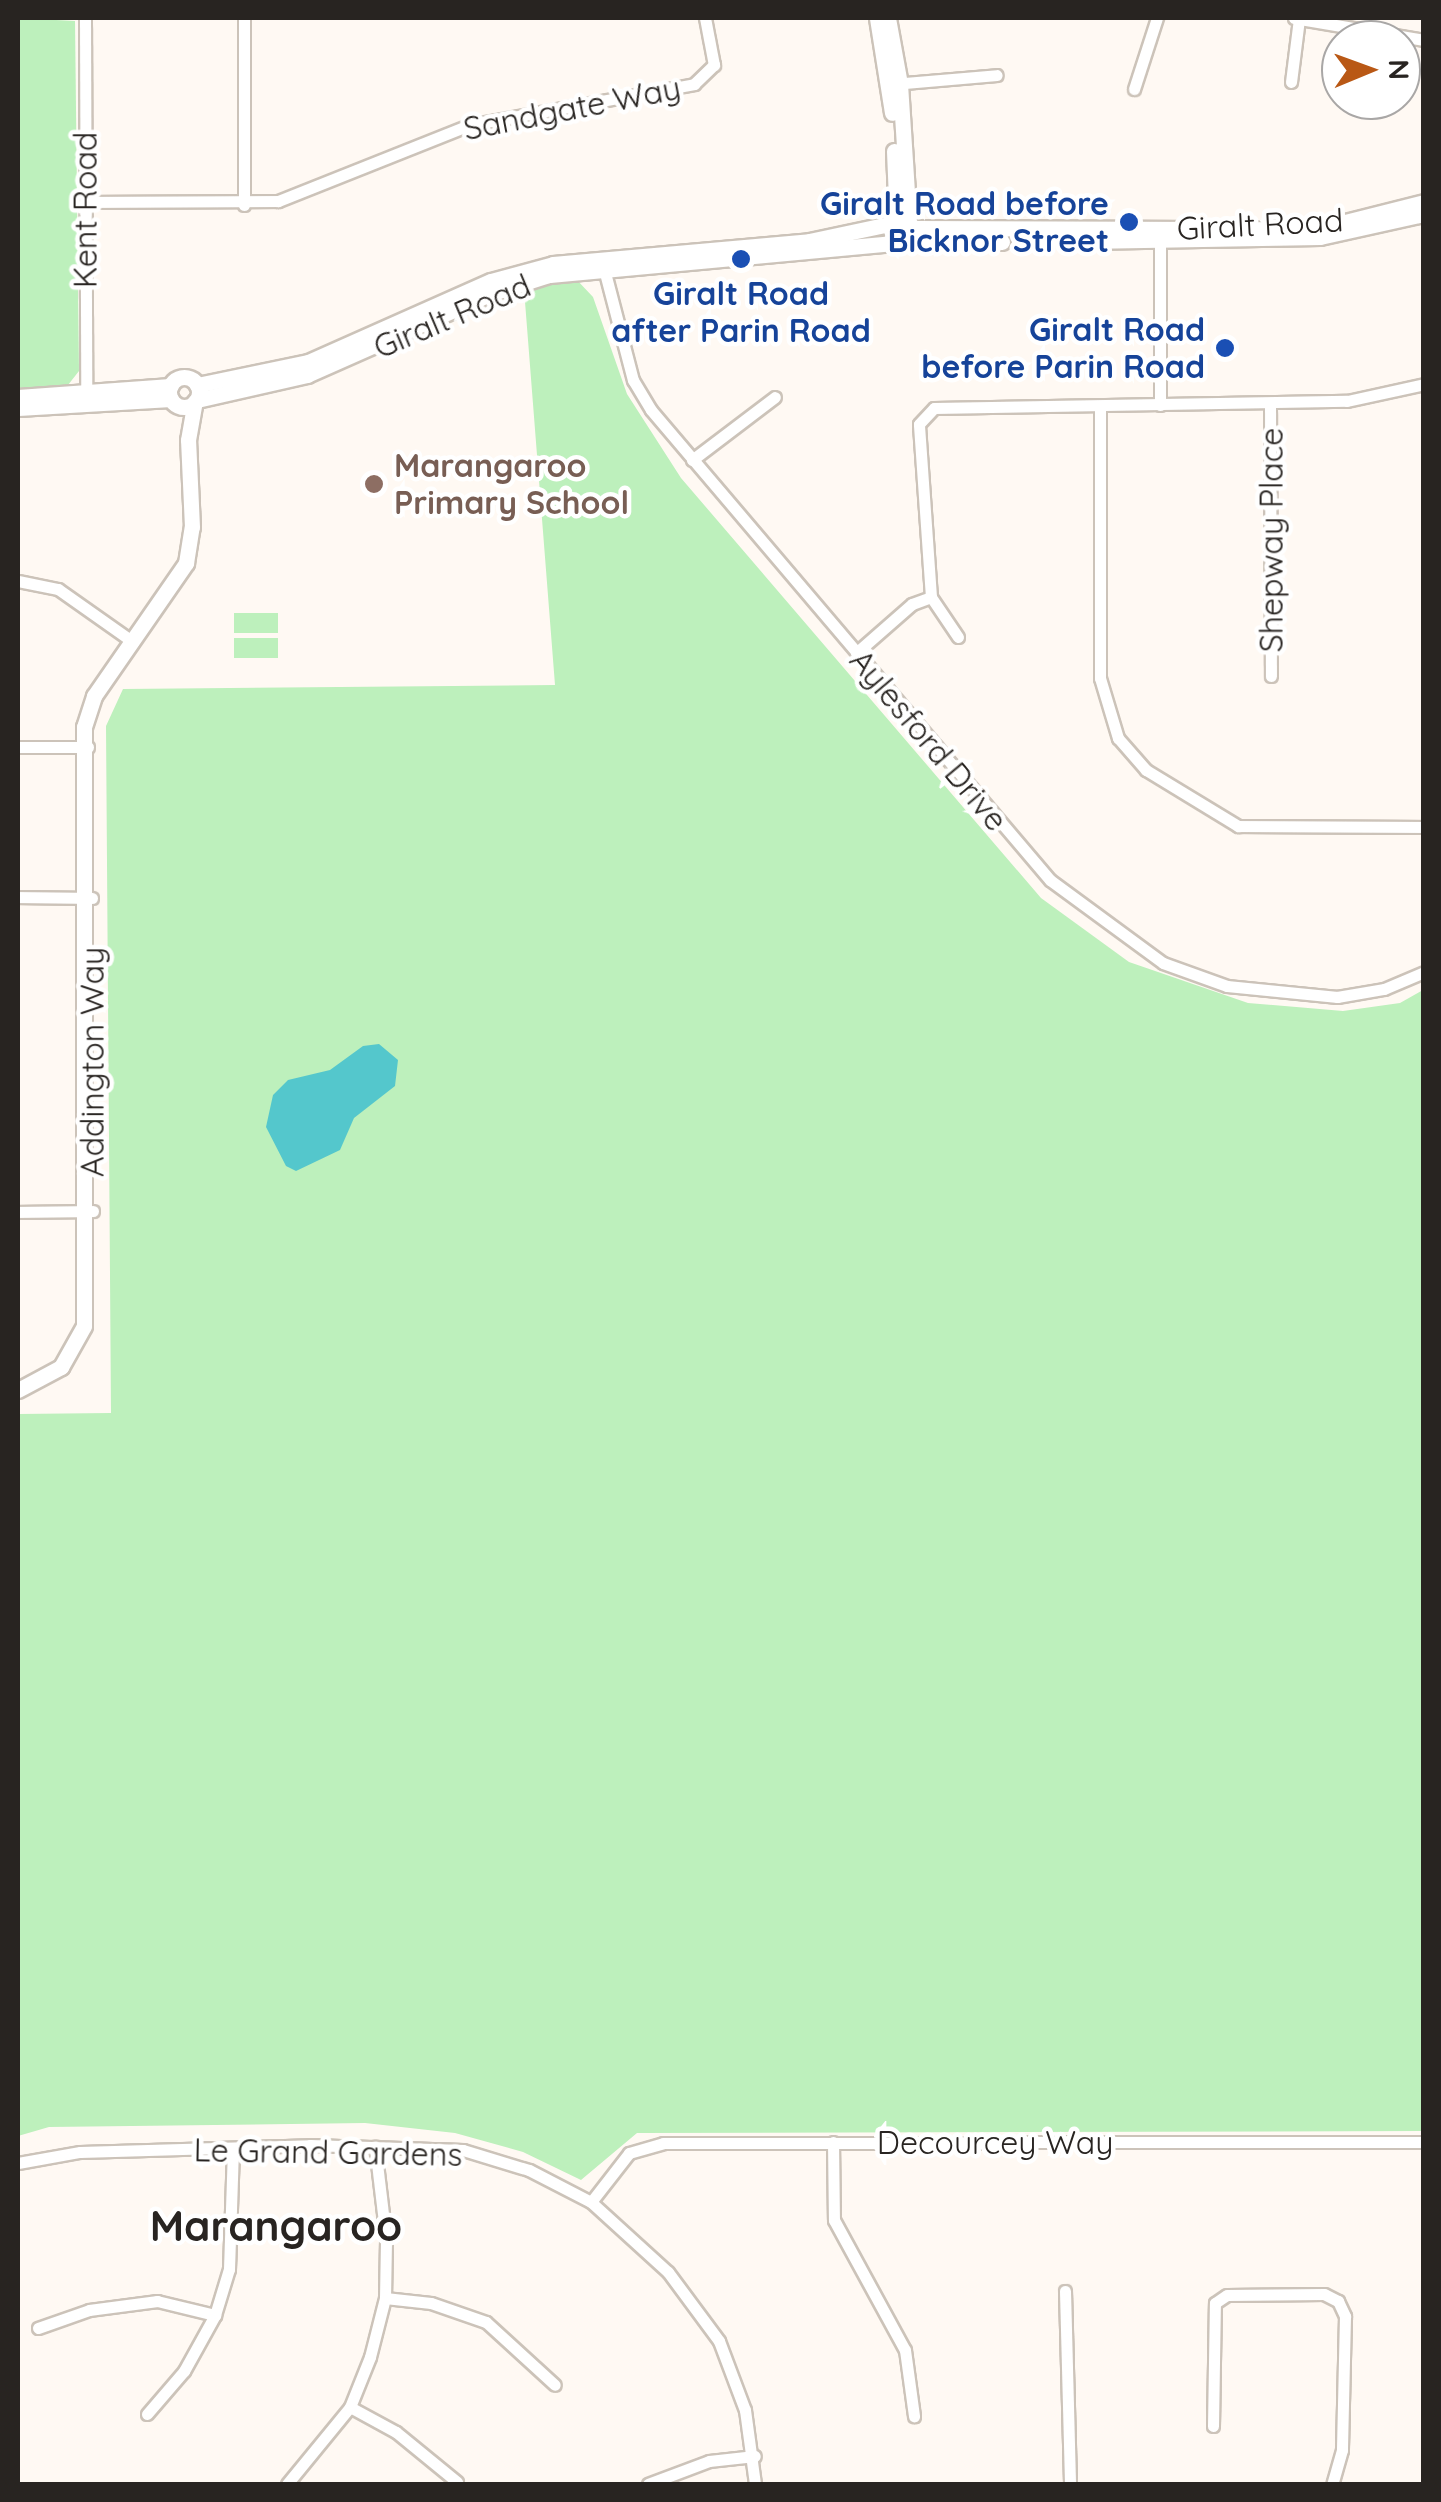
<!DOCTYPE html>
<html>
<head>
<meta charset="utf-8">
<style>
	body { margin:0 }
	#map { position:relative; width:1441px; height:2502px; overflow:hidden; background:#fff9f3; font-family:Quicksand,sans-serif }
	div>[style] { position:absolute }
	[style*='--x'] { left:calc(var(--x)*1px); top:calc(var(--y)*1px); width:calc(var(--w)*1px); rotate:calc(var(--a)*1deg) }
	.green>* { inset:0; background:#bdf0bc }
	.water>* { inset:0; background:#54c7cc }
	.roads { filter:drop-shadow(2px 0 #ccc3b9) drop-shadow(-2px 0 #ccc3b9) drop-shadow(0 2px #ccc3b9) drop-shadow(0 -2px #ccc3b9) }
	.street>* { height:11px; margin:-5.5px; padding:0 5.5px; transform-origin:5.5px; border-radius:5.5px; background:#fff }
	.secondary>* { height:15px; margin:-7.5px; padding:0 7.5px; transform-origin:7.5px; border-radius:7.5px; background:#fff }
	.secondary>.ring { margin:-7.5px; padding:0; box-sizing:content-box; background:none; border:15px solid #fff; border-radius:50% }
	.dots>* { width:28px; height:28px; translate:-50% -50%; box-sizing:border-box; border:5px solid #fff; border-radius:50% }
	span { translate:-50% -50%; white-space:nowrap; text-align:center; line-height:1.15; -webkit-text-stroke:9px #fff; paint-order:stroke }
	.street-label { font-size:32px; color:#282421 }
	.transit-label { font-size:32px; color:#164399; font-weight:700 }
	.right { translate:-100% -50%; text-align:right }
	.education-label { font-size:32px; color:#785e54; font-weight:700 }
	.left { translate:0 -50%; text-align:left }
	.district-label { font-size:42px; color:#282421; font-weight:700 }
	.frame { position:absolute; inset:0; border:20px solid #282421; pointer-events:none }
	.north { position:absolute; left:1321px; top:20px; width:100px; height:100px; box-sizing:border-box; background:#fff; border:2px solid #a9a7a6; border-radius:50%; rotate:89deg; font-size:28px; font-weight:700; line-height:40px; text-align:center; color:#282421 }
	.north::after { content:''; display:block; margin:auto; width:35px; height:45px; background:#b95815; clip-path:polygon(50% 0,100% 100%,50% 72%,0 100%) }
</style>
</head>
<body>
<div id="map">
	<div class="green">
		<div style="clip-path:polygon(18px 18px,75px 21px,79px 371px,68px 385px,18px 389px)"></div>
		<div style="clip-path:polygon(576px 279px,593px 297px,627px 394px,681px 478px,1041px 898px,1129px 962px,1248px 1003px,1343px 1011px,1400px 1003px,1423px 990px,1423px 2131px,637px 2133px,581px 2180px,523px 2152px,455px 2133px,365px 2123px,49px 2127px,18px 2136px,18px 1414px,111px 1413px,106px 726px,123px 689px,555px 685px,524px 289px)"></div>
		<div style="clip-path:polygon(278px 613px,278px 633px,234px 633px,234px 613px)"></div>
		<div style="clip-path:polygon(234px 638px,278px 638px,278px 658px,234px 658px)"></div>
	</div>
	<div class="water">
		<div style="clip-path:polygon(379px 1044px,398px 1060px,395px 1086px,354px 1118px,340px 1150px,296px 1171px,286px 1166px,266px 1127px,273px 1095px,288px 1080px,330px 1070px,363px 1046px)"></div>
	</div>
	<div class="roads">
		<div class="street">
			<div style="--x:85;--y:18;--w:381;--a:89.8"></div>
			<div style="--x:244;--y:18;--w:187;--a:90"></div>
			<div style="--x:1294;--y:18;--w:132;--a:9.6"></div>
			<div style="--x:1291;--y:82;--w:64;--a:-82.8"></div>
			<div style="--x:893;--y:84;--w:104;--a:-4.9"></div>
			<div style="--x:1134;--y:89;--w:75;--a:-72.1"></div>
			<div style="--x:86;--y:202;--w:192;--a:-0.3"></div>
			<div style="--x:278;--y:201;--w:206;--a:-21.7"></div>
			<div style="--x:469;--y:125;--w:229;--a:-10.3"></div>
			<div style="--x:694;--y:84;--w:28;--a:-44"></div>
			<div style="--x:714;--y:65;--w:48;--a:-100.8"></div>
			<div style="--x:603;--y:265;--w:119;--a:75.4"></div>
			<div style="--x:633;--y:380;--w:35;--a:59"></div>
			<div style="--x:651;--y:410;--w:617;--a:49.67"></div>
			<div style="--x:1050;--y:880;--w:140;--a:36.3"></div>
			<div style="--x:1163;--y:963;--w:68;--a:19.8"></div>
			<div style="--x:1227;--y:986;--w:111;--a:5.7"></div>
			<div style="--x:1337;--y:997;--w:48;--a:-9.7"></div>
			<div style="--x:1384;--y:989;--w:43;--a:-23"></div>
			<div style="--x:1270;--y:403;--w:273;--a:89.8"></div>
			<div style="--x:1160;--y:405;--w:171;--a:-90"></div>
			<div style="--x:1100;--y:406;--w:272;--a:90"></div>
			<div style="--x:1100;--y:678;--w:63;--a:73.3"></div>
			<div style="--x:1118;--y:738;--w:43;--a:48.8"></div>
			<div style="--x:1146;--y:770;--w:108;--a:31.3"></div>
			<div style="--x:1238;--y:826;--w:186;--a:0.3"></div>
			<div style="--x:692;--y:460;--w:104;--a:-37.2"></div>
			<div style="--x:18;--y:581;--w:41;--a:11.3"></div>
			<div style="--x:58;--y:589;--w:92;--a:35.2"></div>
			<div style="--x:958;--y:637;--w:48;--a:-124"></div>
			<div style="--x:931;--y:597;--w:173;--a:-94"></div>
			<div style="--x:919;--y:424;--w:22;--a:-47"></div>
			<div style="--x:934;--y:408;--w:413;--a:-1"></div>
			<div style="--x:1347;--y:401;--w:79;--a:-12.4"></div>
			<div style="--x:856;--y:653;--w:74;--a:-41.2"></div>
			<div style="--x:912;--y:604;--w:20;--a:-20"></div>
			<div style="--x:18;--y:747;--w:70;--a:0"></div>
			<div style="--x:18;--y:897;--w:74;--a:0.8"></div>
			<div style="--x:18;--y:1212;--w:75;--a:-0.8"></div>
			<div style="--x:833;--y:2142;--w:78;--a:89.3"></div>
			<div style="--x:834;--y:2220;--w:148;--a:61.4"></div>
			<div style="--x:905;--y:2350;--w:67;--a:82.2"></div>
			<div style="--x:18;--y:2163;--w:63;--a:-10.1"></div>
			<div style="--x:80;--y:2152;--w:230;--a:-1.7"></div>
			<div style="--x:310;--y:2145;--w:153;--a:1.9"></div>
			<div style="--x:463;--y:2150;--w:69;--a:16.9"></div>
			<div style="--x:529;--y:2170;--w:70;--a:27.3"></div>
			<div style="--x:591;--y:2202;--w:104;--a:42.3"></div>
			<div style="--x:668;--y:2272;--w:86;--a:53.5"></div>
			<div style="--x:719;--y:2341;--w:74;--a:69.4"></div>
			<div style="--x:745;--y:2410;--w:75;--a:82.3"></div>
			<div style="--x:591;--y:2202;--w:62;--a:-52.2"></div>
			<div style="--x:629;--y:2153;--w:35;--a:-16"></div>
			<div style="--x:663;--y:2143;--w:761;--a:-0.08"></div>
			<div style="--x:1065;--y:2291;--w:193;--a:88.5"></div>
			<div style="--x:385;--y:2298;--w:46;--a:6.2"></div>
			<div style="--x:431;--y:2303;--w:58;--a:19.1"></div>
			<div style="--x:486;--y:2322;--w:93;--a:42.4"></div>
			<div style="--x:38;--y:2328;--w:54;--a:-19.4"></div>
			<div style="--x:89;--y:2310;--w:69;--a:-7.5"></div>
			<div style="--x:157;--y:2301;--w:60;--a:13.6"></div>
			<div style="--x:350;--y:2407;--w:52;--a:28.5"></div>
			<div style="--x:396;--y:2432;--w:79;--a:39.3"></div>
			<div style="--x:147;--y:2414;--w:57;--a:-49.3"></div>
			<div style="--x:184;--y:2371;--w:64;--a:-61"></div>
			<div style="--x:215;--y:2315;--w:48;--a:-73.1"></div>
			<div style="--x:229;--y:2269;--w:121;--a:-88.1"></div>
			<div style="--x:1213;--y:2426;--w:123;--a:-89.1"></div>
			<div style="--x:1215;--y:2303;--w:14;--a:-34"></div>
			<div style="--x:1227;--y:2295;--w:97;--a:-0.6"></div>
			<div style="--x:1324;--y:2294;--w:16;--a:27"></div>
			<div style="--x:1338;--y:2301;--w:17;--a:65"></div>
			<div style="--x:1345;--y:2316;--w:134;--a:91.3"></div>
			<div style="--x:1342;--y:2450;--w:35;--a:106"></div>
			<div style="--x:287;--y:2484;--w:99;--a:-50.7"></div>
			<div style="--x:350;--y:2407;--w:54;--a:-68.2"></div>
			<div style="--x:370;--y:2357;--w:61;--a:-75.7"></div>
			<div style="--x:385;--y:2298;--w:59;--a:-89"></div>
			<div style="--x:386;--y:2239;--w:93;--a:-96.8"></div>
			<div style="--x:648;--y:2484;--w:65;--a:-20.7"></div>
			<div style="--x:709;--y:2461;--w:46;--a:-6.2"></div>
		</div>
		<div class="secondary">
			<div style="--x:877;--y:18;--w:96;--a:81"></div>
			<div style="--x:888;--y:18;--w:67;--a:79.7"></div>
			<div style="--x:900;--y:84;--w:138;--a:86.3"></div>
			<div style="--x:894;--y:151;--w:71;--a:87.6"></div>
			<div style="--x:915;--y:228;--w:354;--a:0.2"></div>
			<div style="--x:1269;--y:229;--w:72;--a:-4.8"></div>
			<div style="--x:1341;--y:223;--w:86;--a:-14.2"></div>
			<div style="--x:916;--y:240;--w:86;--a:1.3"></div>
			<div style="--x:1085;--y:241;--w:235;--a:-1"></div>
			<div style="--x:1320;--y:237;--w:107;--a:-12.5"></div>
			<div class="ring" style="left:169px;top:377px;width:15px;height:15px"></div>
			<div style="--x:197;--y:385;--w:113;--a:-11.7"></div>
			<div style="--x:308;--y:362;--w:200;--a:-23.9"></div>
			<div style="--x:491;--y:281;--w:64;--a:-15.3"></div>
			<div style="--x:553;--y:264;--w:257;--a:-5.1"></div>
			<div style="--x:809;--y:241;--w:96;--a:-12"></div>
			<div style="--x:903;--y:221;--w:14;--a:30"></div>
			<div style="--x:915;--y:228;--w:14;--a:94"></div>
			<div style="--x:914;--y:242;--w:19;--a:168"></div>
			<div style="--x:895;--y:246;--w:18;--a:-103"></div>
			<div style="--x:18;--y:397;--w:153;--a:-4.1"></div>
			<div style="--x:197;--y:400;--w:113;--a:-12.8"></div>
			<div style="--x:307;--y:375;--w:202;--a:-23.9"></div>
			<div style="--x:492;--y:293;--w:60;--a:-17.5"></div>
			<div style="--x:549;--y:275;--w:344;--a:-5.3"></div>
			<div style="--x:18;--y:408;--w:153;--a:-3.4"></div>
			<div style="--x:18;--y:1390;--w:49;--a:-28.1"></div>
			<div style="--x:61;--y:1367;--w:47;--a:-60.7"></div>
			<div style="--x:84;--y:1326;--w:599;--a:-90"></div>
			<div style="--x:84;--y:727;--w:33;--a:-72"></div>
			<div style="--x:94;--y:696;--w:162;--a:-55.3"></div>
			<div style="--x:186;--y:563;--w:36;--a:-81"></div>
			<div style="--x:192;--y:527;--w:87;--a:-92.6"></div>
			<div style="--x:188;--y:440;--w:39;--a:-80"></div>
		</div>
	</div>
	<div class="dots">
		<div style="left:1129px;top:222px;background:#1a4fb4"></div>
		<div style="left:741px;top:259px;background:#1a4fb4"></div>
		<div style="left:1225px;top:348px;background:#1a4fb4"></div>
		<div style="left:374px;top:484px;background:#8d6e63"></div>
	</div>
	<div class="street-label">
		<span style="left:572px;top:108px;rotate:-11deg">Sandgate Way</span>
		<span style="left:85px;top:210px;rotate:-90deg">Kent Road</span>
		<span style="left:1260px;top:224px;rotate:-3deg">Giralt Road</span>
		<span style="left:452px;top:316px;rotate:-23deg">Giralt Road</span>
		<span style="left:1271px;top:540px;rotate:-90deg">Shepway Place</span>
		<span style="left:929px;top:740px;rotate:50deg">Aylesford Drive</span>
		<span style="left:92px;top:1062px;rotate:-90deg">Addington Way</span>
		<span style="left:995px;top:2142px">Decourcey Way</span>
		<span style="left:328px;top:2152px;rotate:1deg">Le Grand Gardens</span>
	</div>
	<div class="transit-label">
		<span class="right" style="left:1109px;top:222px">Giralt Road before<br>Bicknor Street</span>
		<span style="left:741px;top:312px">Giralt Road<br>after Parin Road</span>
		<span class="right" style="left:1205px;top:348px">Giralt Road<br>before Parin Road</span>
	</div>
	<div class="education-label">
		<span class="left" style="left:394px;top:484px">Marangaroo<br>Primary School</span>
	</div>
	<div class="district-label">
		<span style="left:276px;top:2226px">Marangaroo</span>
	</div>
	<div class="frame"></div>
	<div class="north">N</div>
</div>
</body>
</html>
